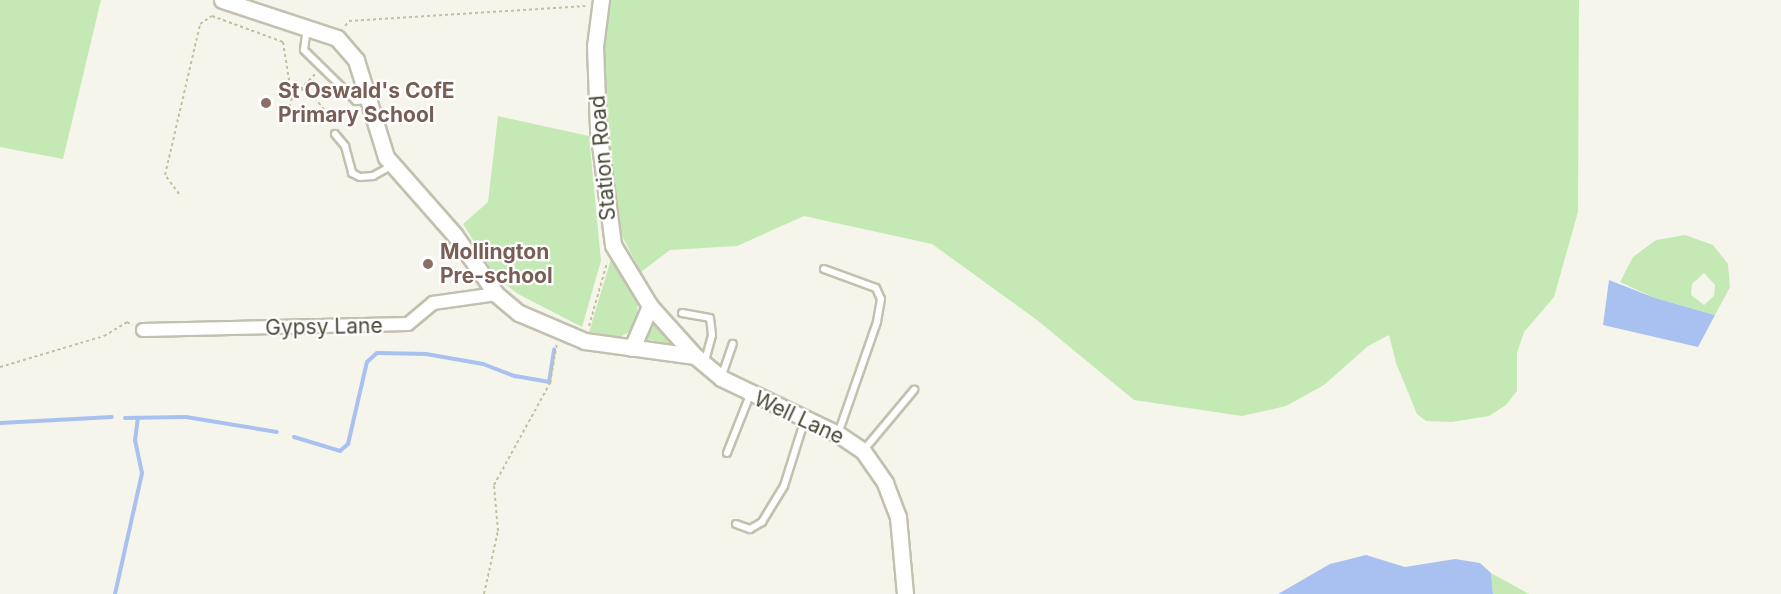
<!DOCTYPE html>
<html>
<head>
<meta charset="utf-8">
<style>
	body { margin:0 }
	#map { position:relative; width:1781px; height:594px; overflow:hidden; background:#f6f5ec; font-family:Inter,sans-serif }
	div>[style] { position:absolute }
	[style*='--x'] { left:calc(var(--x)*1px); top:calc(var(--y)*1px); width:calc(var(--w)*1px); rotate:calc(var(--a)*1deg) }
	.green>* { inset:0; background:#c4e9b5 }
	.water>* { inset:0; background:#a9c1f1 }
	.stream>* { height:4px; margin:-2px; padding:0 2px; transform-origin:2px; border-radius:2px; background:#a9c1f1 }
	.path>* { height:2px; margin-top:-1px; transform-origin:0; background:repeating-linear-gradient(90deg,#c4c09f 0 3px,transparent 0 6px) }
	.roads { filter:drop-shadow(2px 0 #c2c0ae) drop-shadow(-2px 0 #c2c0ae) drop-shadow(0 2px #c2c0ae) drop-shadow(0 -2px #c2c0ae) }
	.service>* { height:6px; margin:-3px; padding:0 3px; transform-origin:3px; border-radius:3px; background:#fff }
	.minor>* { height:12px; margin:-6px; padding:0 6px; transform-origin:6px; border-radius:6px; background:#fff }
	.tertiary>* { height:15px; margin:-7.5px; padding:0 7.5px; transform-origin:7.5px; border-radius:7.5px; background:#fff }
	.dots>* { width:16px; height:16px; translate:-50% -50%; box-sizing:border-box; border:3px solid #fff; border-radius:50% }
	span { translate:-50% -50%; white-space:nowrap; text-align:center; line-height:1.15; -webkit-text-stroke:4.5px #fff; paint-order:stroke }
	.education-label { font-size:21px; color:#785e54; font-weight:700 }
	.left { translate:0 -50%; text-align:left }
	.street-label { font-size:21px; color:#4b4839 }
</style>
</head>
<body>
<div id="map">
	<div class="green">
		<div style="clip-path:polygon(0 0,101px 0,63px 159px,0 147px)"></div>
		<div style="clip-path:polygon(606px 0,1579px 0,1578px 212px,1554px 297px,1524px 332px,1517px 353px,1517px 391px,1506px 405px,1489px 416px,1452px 422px,1426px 421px,1417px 414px,1396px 363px,1389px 335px,1368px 346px,1324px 385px,1286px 406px,1242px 416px,1134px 400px,1037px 320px,932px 244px,804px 216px,737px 246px,670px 250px,641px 272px,621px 234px,602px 100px)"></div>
		<div style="clip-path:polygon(498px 116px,589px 136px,601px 261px,582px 327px,518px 294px,496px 277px,463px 224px,488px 202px)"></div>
		<div style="clip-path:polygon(evenodd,1685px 235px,1713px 245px,1728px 264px,1730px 287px,1715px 315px,1655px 298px,1620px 282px,1633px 257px,1656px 240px,1685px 235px,1704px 273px,1715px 285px,1714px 296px,1704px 305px,1691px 295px,1692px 284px,1704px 273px)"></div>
		<div style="clip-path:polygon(612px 256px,638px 302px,636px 321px,629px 332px,620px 337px,589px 332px)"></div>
		<div style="clip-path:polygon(653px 322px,671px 344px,645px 339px)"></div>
		<div style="clip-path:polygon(1491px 573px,1529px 594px,1493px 594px)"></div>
	</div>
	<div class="water">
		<div style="clip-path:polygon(1609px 280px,1655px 298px,1715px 315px,1698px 347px,1603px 325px)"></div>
		<div style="clip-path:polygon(1366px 555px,1405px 567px,1455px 559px,1480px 563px,1491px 573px,1493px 594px,1278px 594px,1330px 564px)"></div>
	</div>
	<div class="stream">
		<div style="--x:125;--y:418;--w:61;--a:-0.9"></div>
		<div style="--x:186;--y:417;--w:92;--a:9.4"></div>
		<div style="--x:0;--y:423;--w:112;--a:-3.1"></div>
		<div style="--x:294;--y:437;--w:48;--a:16.9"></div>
		<div style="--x:340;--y:451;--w:11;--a:-41"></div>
		<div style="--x:348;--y:444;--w:84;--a:-77"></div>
		<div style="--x:367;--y:362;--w:13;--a:-42"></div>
		<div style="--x:377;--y:353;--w:49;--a:1.2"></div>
		<div style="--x:426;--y:354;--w:58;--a:10"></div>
		<div style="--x:483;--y:364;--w:34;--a:21"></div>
		<div style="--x:515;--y:376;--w:35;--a:10"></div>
		<div style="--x:549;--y:382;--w:33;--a:-81"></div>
		<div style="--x:115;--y:594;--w:124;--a:-77.4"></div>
		<div style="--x:142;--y:473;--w:33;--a:-102"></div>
		<div style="--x:135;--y:441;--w:23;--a:-83"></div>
	</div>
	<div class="path">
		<div style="--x:345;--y:26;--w:6;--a:-51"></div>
		<div style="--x:349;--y:21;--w:237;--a:-3.6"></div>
		<div style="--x:301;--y:89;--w:11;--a:22"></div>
		<div style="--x:311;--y:93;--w:39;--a:52"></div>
		<div style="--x:292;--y:98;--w:33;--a:-46"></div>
		<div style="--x:179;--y:194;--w:24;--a:-126"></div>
		<div style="--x:165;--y:175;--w:155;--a:-76.9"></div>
		<div style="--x:200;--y:24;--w:14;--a:-34"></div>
		<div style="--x:212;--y:16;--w:76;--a:20.1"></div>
		<div style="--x:283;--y:42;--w:57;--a:80.9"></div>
		<div style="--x:292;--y:98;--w:21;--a:107"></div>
		<div style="--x:589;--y:326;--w:66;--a:-74.1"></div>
		<div style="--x:0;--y:367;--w:109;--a:-16.6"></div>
		<div style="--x:104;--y:336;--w:27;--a:-31"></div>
		<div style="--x:127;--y:322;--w:6;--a:31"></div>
		<div style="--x:484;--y:594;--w:65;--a:-77.5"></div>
		<div style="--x:498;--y:531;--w:46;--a:-95"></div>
		<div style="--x:494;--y:485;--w:116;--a:-61.2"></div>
		<div style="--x:550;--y:383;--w:41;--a:-80.1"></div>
	</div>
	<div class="roads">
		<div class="service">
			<div style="--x:307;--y:28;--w:22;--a:98"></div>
			<div style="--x:304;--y:50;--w:73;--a:44.4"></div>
			<div style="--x:356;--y:101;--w:12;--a:-5"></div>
			<div style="--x:335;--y:134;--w:16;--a:50"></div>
			<div style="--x:345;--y:146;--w:28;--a:75"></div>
			<div style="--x:352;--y:173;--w:9;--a:27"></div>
			<div style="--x:360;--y:177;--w:13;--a:-4"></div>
			<div style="--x:373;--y:176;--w:23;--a:-29"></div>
			<div style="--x:824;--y:269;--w:55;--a:20.1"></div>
			<div style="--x:876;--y:288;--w:12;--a:66"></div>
			<div style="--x:881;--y:299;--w:23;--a:100"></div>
			<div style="--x:877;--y:322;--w:119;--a:109.2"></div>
			<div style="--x:682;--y:313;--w:28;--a:10"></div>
			<div style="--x:710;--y:318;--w:17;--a:83"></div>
			<div style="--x:712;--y:335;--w:30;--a:105"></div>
			<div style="--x:721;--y:378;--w:36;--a:-71"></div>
			<div style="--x:863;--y:451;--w:80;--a:-50.1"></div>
			<div style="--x:727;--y:453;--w:62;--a:-68.4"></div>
			<div style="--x:736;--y:524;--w:15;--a:20"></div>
			<div style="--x:750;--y:529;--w:14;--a:-30"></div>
			<div style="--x:762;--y:522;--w:42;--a:-58.6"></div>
			<div style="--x:784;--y:486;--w:70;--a:-72.6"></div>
		</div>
		<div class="minor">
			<div style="--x:143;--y:330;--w:265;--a:-1.3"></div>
			<div style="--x:408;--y:324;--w:33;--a:-40"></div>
			<div style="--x:433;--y:303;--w:64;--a:-8.1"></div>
		</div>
		<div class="tertiary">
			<div style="--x:222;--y:0;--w:121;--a:18.3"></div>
			<div style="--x:337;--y:38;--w:29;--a:49"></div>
			<div style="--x:356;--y:60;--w:102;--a:72.8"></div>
			<div style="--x:386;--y:157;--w:103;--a:48.6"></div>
			<div style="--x:454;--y:234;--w:73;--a:55"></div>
			<div style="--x:496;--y:294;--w:30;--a:40"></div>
			<div style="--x:519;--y:313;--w:72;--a:23"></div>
			<div style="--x:585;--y:341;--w:111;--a:7.8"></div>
			<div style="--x:601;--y:0;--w:46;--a:97.4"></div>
			<div style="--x:595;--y:46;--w:83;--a:87.9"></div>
			<div style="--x:598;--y:129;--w:117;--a:82.6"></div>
			<div style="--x:613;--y:245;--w:71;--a:58.8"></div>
			<div style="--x:650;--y:306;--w:67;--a:48"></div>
			<div style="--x:695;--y:356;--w:34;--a:40"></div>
			<div style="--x:721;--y:378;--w:130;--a:25.6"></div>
			<div style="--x:838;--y:434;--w:30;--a:34"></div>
			<div style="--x:863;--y:451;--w:39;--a:55"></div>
			<div style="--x:885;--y:483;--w:36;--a:69"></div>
			<div style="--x:898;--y:517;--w:77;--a:84.8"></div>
			<div style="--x:632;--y:348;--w:46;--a:-66.8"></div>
		</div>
	</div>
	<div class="dots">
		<div style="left:266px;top:103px;background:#8d6e63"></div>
		<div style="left:428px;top:264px;background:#8d6e63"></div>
	</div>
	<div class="education-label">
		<span class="left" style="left:278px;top:103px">St Oswald's CofE<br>Primary School</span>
		<span class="left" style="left:440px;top:264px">Mollington<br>Pre-school</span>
	</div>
	<div class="street-label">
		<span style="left:603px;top:158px;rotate:-95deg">Station Road</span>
		<span style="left:324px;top:327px;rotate:-1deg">Gypsy Lane</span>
		<span style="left:799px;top:418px;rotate:25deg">Well Lane</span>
	</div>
</div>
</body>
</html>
